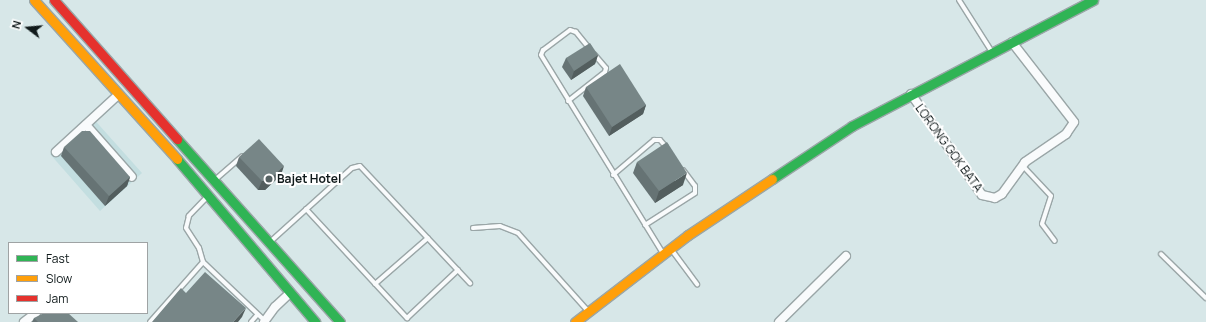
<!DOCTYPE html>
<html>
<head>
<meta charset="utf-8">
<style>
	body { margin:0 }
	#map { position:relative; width:1206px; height:322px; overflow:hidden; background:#d7e7e8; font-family:Manrope,sans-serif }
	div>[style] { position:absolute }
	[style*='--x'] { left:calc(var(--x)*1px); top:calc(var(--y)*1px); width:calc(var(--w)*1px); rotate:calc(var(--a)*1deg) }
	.built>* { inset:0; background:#c3dee0 }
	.roads { filter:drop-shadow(1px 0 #9aa6a7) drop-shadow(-1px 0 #9aa6a7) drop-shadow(0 1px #9aa6a7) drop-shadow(0 -1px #9aa6a7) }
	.lane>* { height:4px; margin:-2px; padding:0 2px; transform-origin:2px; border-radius:2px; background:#f9fbfc }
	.street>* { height:8px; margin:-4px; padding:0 4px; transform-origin:4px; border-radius:4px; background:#f9fbfc }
	.fast>* { height:9px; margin:-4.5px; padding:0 4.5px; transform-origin:4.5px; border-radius:4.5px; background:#30b455 }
	.slow>* { height:9px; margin:-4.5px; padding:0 4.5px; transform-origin:4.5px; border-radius:4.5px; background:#ff9f0a }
	.jam>* { height:9px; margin:-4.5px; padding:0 4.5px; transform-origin:4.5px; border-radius:4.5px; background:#e5322d }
	.wall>* { inset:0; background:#667374 }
	.shaded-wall>* { inset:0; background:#535e5e }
	.building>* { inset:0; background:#778687 }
	.dots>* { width:11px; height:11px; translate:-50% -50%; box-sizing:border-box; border:2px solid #fff; border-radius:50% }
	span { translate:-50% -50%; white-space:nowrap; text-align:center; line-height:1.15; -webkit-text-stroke:4px #fff; paint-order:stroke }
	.street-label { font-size:12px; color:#101a1b }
	.poi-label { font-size:12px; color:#101a1b; font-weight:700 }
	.left { translate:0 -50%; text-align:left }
	.legend { position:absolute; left:8px; top:242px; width:140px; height:72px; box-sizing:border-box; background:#fff; border:1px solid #9fa3a4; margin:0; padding:5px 7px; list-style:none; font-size:12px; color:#101a1b }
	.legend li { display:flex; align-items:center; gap:8px; height:20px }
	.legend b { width:20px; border:1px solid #9fa3a4 }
	.north { position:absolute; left:8px; top:8px; width:40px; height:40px; -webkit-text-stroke:3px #fff; paint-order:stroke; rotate:286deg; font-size:11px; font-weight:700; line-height:16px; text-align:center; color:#101a1b }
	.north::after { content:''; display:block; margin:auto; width:14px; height:18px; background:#101a1b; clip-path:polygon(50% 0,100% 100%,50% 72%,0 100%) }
</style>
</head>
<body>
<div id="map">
	<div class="built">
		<div style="clip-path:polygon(91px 116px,142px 173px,100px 211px,50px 154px)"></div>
	</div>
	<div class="roads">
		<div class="lane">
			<div style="--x:959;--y:0;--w:62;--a:57.6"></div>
			<div style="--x:589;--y:48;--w:21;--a:-129"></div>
			<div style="--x:576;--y:32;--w:6;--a:-162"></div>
			<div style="--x:570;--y:30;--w:34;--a:143"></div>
			<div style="--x:543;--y:50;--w:5;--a:112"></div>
			<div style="--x:541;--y:55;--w:233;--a:58.4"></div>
			<div style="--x:568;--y:101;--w:47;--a:-38.1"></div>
			<div style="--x:605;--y:72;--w:4;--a:-76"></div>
			<div style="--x:606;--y:68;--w:18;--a:-131"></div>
			<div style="--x:1022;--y:165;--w:42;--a:46.9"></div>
			<div style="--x:1051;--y:196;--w:29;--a:108"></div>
			<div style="--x:1042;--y:224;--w:21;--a:53"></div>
			<div style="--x:613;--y:175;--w:54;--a:-40.5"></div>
			<div style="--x:654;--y:140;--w:6;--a:0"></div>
			<div style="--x:660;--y:140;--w:9;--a:49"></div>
			<div style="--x:216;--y:179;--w:35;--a:-41"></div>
			<div style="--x:208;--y:196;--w:28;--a:134"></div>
			<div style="--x:189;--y:216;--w:12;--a:104"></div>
			<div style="--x:186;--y:228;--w:24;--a:57"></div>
			<div style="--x:199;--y:248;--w:15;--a:74"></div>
			<div style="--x:203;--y:262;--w:86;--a:43.6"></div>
			<div style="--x:306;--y:209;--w:149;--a:47.2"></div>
			<div style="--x:407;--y:318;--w:70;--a:-43.3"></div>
			<div style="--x:645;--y:225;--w:59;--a:-32.6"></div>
			<div style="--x:695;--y:193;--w:7;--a:-90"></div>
			<div style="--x:695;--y:186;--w:20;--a:-127"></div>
			<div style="--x:473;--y:228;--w:27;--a:-4"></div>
			<div style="--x:500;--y:226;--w:19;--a:21"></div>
			<div style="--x:518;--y:233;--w:105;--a:48.1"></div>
			<div style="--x:270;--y:242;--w:110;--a:-42.1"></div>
			<div style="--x:352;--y:168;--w:8;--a:-14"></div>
			<div style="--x:360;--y:166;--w:161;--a:46.8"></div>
			<div style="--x:671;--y:249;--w:44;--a:53.4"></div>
			<div style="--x:1161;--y:254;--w:63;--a:44.4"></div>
			<div style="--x:375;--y:284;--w:70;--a:-41"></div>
			<div style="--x:150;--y:322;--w:80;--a:-48.5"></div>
			<div style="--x:251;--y:322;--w:9;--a:-49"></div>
		</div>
		<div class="street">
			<div style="--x:911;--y:94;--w:123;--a:54.9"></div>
			<div style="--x:982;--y:195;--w:13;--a:13"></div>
			<div style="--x:995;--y:198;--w:8;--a:-30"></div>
			<div style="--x:1002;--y:194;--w:39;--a:-54"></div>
			<div style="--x:1025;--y:162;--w:50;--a:-34.3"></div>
			<div style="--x:1066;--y:134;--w:14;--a:-56"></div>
			<div style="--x:1074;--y:122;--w:101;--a:-127.8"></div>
			<div style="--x:86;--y:125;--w:69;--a:48.5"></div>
			<div style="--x:56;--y:152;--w:84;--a:-42.6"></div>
			<div style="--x:24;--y:322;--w:15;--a:-37"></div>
			<div style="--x:264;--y:322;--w:19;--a:-54"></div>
			<div style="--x:275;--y:307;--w:21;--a:-43"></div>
			<div style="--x:779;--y:322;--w:94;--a:-44.6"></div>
		</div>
		<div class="fast">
			<div style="--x:177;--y:139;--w:245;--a:48.3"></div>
			<div style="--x:177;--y:159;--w:214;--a:49.7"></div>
			<div style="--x:772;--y:179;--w:96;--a:-33.5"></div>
			<div style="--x:852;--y:126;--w:272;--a:-27.6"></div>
		</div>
		<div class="slow">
			<div style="--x:34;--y:0;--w:214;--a:48"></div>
			<div style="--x:575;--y:322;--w:143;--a:-37.6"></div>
			<div style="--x:688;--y:235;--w:101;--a:-33.7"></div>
		</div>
		<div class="jam">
			<div style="--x:54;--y:0;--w:186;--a:48.5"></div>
		</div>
	</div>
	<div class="wall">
		<div style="clip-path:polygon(598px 55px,595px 64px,571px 80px,562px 67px,566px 58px)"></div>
		<div style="clip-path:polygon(586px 87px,646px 105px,643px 114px,609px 136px,583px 96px)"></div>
		<div style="clip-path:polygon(64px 147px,130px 177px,127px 186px,105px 206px,61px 156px)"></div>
		<div style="clip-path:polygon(239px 157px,281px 175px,265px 190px,258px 190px,236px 166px)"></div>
		<div style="clip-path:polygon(637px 162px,683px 185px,655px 203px,633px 173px)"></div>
		<div style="clip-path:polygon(34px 318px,78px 322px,32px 322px)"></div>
	</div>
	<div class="shaded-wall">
		<div style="clip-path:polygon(598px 55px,595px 64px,571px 80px,574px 71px)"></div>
		<div style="clip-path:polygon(646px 105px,643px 114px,609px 136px,612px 127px)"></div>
		<div style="clip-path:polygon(284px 166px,281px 175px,265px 190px,258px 190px,262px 181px)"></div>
		<div style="clip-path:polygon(687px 173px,683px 185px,655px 203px,659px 191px)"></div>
		<div style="clip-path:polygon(130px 177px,127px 186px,105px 206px,109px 196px)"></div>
		<div style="clip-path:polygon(246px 308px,242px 317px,238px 322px,233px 322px)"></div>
	</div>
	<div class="building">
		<div style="clip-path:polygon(590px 43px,598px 55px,574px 71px,566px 58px)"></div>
		<div style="clip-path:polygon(620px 64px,646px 105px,612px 127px,586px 87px)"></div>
		<div style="clip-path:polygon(82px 131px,90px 131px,130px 177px,109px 196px,64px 147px)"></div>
		<div style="clip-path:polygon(259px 139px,284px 166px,268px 181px,262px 181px,239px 157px)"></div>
		<div style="clip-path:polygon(667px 142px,687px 173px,659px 191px,637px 162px)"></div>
		<div style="clip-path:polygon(205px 272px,246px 308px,233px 322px,152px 322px,181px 288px,186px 293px)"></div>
		<div style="clip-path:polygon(44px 313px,68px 313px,78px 322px,38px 322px,34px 318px)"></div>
	</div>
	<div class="dots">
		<div style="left:269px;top:179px;background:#566263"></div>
	</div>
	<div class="street-label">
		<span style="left:949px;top:148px;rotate:54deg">LORONG GOK BATA</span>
	</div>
	<div class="poi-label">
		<span class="left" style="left:277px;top:179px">Bajet Hotel</span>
	</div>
	<ul class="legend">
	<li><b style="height:5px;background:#30b455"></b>Fast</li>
	<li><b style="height:5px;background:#ff9f0a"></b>Slow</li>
	<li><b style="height:5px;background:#e5322d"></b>Jam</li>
	</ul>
	<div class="north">N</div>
</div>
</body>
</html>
